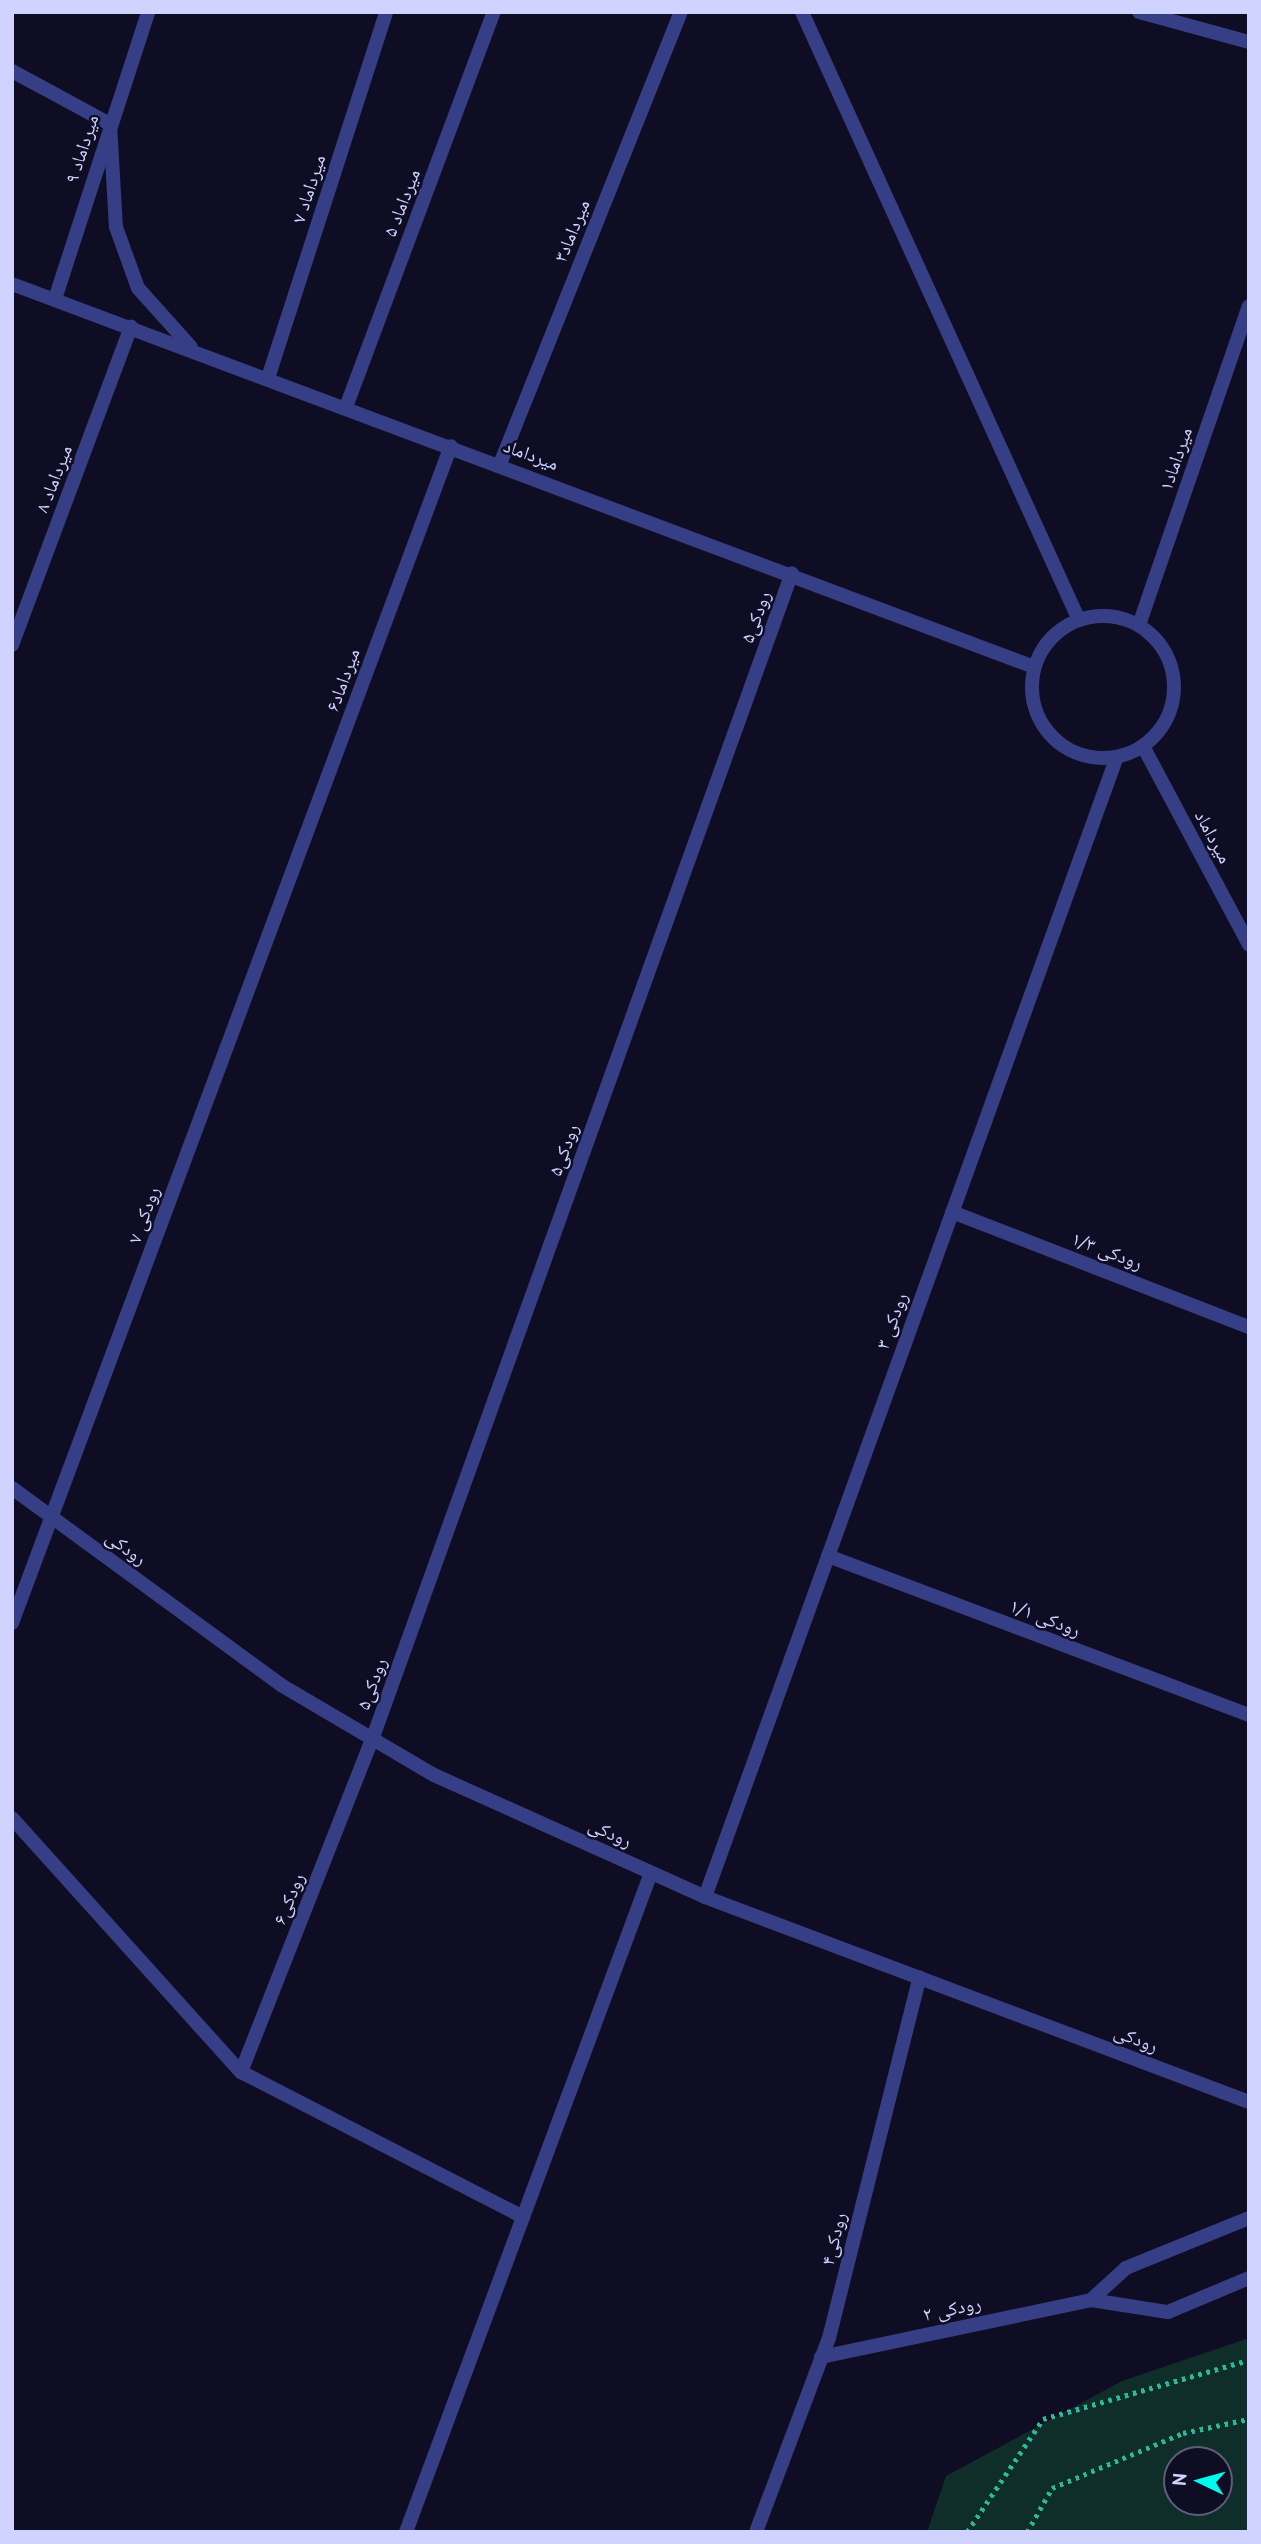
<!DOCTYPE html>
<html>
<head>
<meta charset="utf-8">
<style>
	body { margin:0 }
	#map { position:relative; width:1261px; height:2544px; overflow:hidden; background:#0e0d24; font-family:"PT Sans","Noto Naskh Arabic",sans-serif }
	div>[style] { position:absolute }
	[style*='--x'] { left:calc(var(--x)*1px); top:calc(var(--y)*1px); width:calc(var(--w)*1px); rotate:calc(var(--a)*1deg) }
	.green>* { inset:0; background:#102e29 }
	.path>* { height:4.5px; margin-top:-2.25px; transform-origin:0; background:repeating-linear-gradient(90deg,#2aba9b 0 3.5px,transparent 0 8.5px) }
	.minor>* { height:14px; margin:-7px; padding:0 7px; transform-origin:7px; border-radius:7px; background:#363f85 }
	.minor>.ring { margin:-7px; padding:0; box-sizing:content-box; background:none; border:14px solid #363f85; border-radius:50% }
	.tertiary>* { height:14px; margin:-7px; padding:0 7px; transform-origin:7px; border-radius:7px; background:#363f85 }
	span { translate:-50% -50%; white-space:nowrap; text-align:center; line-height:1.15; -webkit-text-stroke:5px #0e0d24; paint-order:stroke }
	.street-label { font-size:19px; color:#d0d2ff }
	.frame { position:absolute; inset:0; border:14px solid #d0d2ff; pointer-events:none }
	.north { position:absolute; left:1163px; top:2446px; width:70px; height:70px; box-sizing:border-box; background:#0e0d24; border:2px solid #5c5c7c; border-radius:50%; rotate:275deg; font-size:19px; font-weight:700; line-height:28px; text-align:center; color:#d0d2ff }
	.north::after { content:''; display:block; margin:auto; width:24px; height:32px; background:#00fbee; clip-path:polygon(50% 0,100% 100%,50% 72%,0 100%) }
</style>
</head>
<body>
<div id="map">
	<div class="green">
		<div style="clip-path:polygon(evenodd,1249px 2338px,1249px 2532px,927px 2532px,946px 2476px,1122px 2381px,1249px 2338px,1177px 2460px,1219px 2460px,1219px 2502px,1177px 2502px,1177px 2460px)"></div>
	</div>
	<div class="path">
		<div style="--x:967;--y:2532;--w:136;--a:-56.1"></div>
		<div style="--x:1043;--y:2419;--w:214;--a:-16"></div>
		<div style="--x:1027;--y:2532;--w:51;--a:-60.4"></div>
		<div style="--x:1052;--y:2488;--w:142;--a:-22.8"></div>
		<div style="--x:1183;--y:2433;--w:67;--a:-12"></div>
	</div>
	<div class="minor">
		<div style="--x:802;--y:12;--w:668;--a:65.51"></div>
		<div style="--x:1139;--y:12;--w:114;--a:15.3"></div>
		<div style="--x:12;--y:71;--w:111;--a:28.4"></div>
		<div style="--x:110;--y:124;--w:103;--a:86.7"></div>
		<div style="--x:116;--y:227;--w:65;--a:70.2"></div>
		<div style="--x:138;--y:288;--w:79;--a:48.1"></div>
		<div style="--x:12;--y:284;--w:1091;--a:20.54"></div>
		<div style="--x:55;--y:299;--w:302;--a:-72"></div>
		<div style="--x:268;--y:378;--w:385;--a:-72.1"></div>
		<div style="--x:346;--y:407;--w:422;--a:-69.5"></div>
		<div style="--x:500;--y:464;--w:487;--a:-68.2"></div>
		<div class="ring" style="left:1032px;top:616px;width:128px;height:128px"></div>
		<div style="--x:1139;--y:625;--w:337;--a:-71"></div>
		<div style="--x:12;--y:645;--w:340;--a:-69.5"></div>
		<div style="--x:1144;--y:748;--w:223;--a:61.9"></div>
		<div style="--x:952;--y:1212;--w:318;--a:21.2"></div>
		<div style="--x:828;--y:1556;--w:450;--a:20.7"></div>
		<div style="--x:12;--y:1623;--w:1256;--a:-69.55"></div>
		<div style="--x:12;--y:1818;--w:342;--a:48"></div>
		<div style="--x:241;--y:2072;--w:317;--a:27.2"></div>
		<div style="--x:705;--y:1897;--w:1210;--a:-70.14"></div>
		<div style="--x:241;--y:2072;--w:357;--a:-68.5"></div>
		<div style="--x:372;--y:1740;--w:1240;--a:-70.21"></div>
		<div style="--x:1249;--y:2218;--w:133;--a:157.9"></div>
		<div style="--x:1126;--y:2268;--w:47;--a:137.6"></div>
		<div style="--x:1091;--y:2300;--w:78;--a:8.9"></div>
		<div style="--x:1168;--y:2312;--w:88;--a:-22.8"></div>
		<div style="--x:821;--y:2357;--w:276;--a:-11.9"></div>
		<div style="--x:406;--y:2532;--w:703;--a:-69.61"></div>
		<div style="--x:756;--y:2532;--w:207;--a:-69.4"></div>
		<div style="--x:829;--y:2338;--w:372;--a:-75.9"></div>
	</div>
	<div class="tertiary">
		<div style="--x:12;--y:1488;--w:333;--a:36.2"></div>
		<div style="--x:281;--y:1685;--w:178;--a:30.5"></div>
		<div style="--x:434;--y:1775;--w:297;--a:24.2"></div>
		<div style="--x:705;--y:1897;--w:581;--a:20.65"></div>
	</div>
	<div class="street-label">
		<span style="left:82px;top:149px;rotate:-72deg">میرداماد ۹</span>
		<span style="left:309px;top:189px;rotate:-72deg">میرداماد ۷</span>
		<span style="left:402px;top:203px;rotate:-69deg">میرداماد ۵</span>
		<span style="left:572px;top:231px;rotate:-68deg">میرداماد۳</span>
		<span style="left:531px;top:455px;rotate:20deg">میرداماد</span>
		<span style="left:1176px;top:459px;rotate:-71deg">میرداماد۱</span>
		<span style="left:54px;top:479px;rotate:-69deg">میرداماد ۸</span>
		<span style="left:756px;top:617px;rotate:-70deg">رودکی۵</span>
		<span style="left:343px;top:680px;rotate:-70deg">میرداماد۶</span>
		<span style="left:1213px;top:837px;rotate:62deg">میرداماد</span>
		<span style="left:564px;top:1150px;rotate:-70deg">رودکی۵</span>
		<span style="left:144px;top:1215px;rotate:-70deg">رودکی ۷</span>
		<span style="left:1107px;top:1251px;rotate:21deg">رودکی ۱/۳</span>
		<span style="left:892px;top:1321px;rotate:-70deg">رودکی ۳</span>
		<span style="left:126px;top:1548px;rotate:36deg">رودکی</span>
		<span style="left:1045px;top:1618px;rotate:21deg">رودکی ۱/۱</span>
		<span style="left:372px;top:1684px;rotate:-70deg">رودکی۵</span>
		<span style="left:610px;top:1833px;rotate:24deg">رودکی</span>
		<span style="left:289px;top:1899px;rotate:-68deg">رودکی۶</span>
		<span style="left:1136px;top:2039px;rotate:21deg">رودکی</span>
		<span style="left:834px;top:2239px;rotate:-76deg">رودکی۴</span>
		<span style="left:952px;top:2309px;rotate:-12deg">رودکی ۲</span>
	</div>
	<div class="frame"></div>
	<div class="north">N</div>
</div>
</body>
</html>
